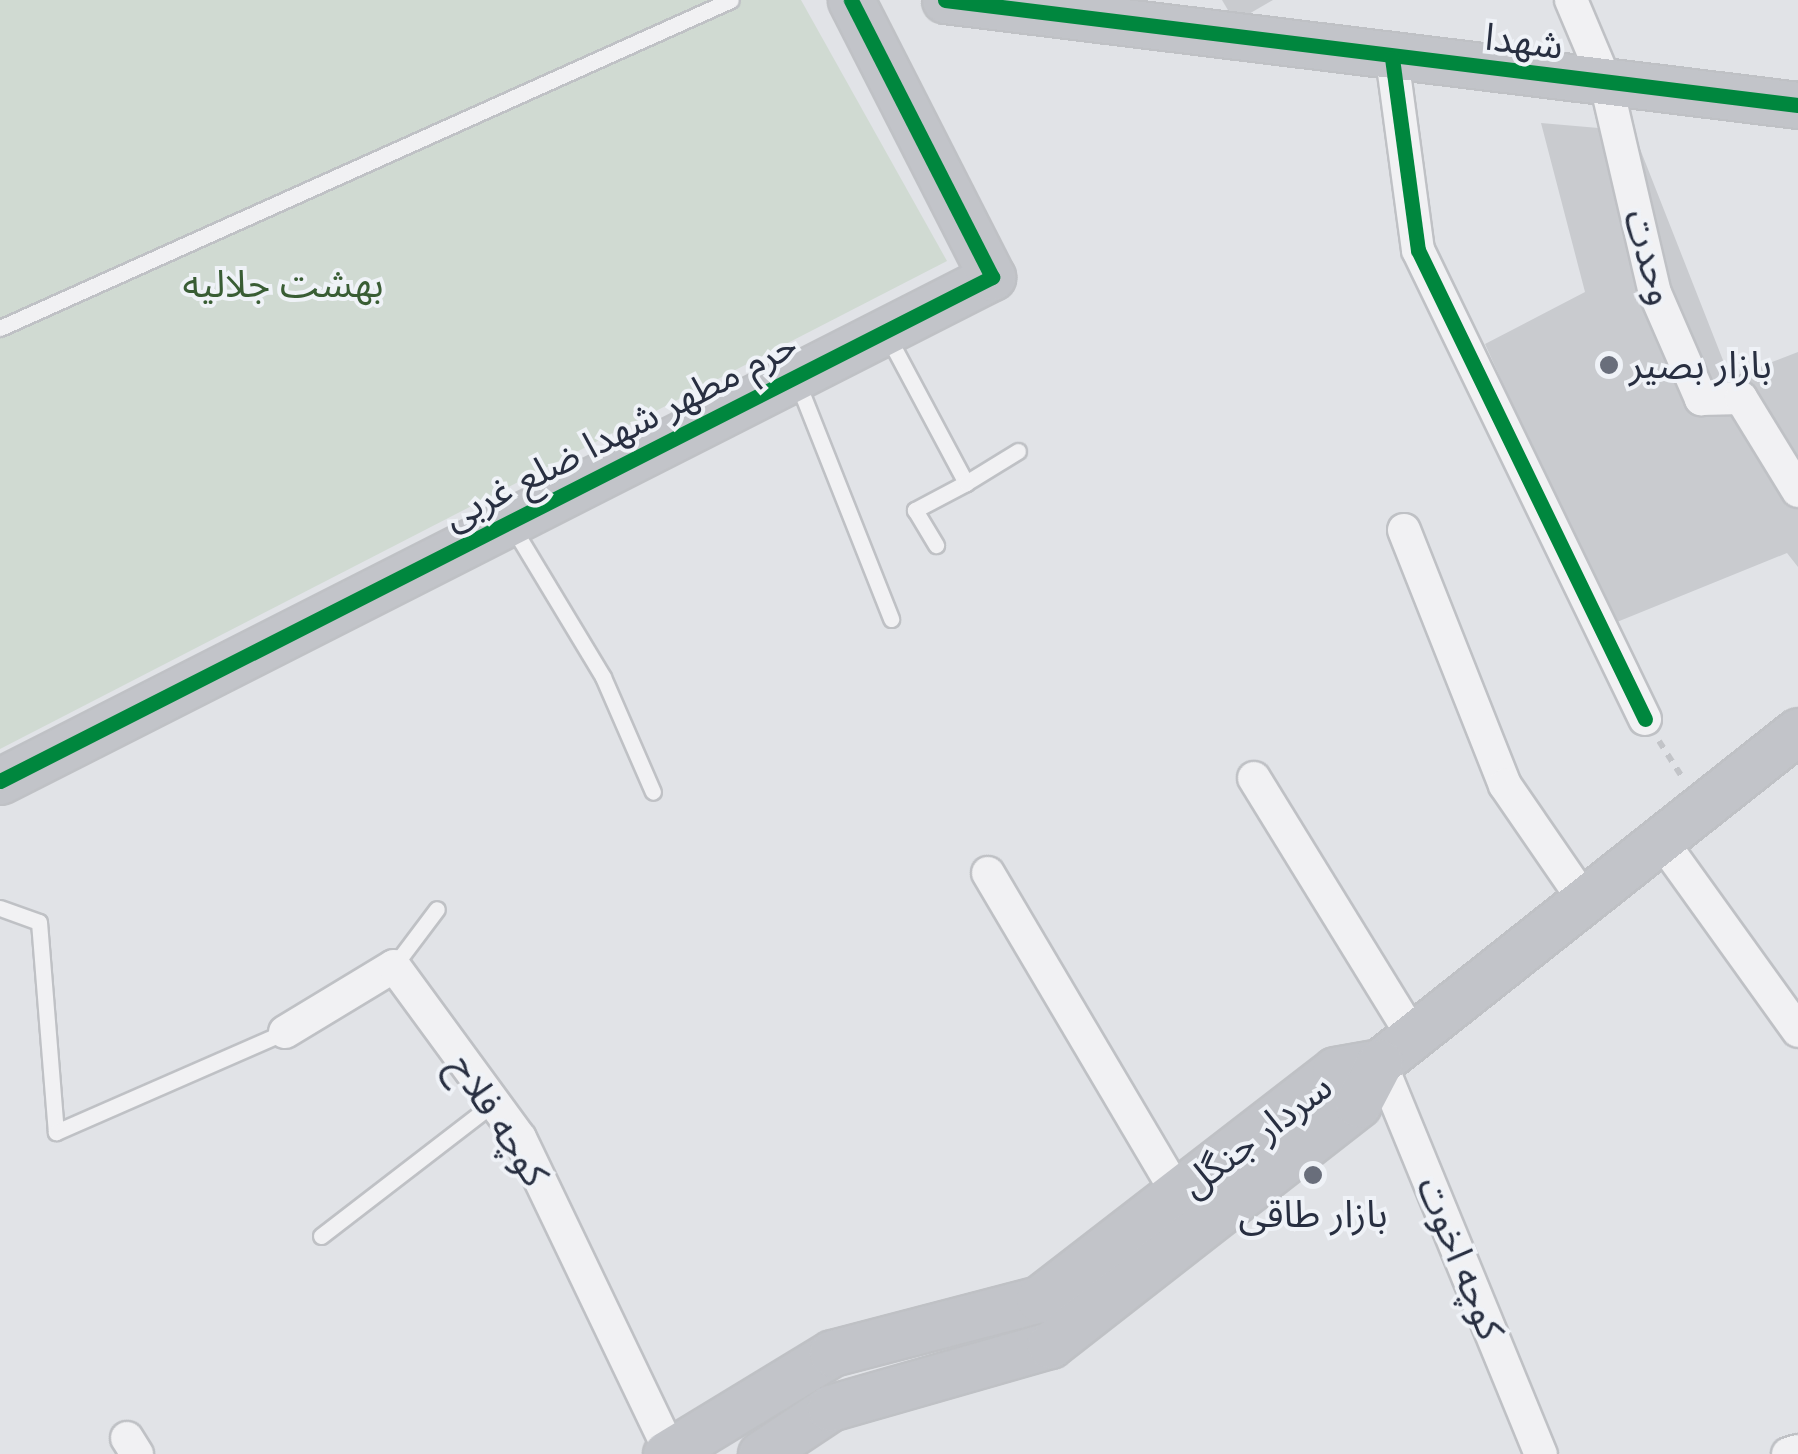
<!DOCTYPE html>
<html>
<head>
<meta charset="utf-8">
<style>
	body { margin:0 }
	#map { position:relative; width:1798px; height:1454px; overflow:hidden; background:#e1e3e7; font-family:Mulish,"Noto Sans Arabic",sans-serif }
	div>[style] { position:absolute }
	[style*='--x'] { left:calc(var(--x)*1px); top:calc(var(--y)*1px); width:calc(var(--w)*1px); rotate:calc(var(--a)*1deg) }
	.green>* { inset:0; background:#d0dad2 }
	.building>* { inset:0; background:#c9cbcf }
	.path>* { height:6px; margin-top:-3px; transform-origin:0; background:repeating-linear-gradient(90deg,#c2c4c8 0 8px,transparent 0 16px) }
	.roads { filter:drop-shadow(2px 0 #bfc1c5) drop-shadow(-2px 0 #bfc1c5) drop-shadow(0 2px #bfc1c5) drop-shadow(0 -2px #bfc1c5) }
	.lane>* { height:15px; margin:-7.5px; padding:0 7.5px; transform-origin:7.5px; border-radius:7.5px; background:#f1f1f3 }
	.street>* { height:32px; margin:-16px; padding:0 16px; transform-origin:16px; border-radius:16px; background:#f1f1f3 }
	.secondary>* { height:45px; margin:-22.5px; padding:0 22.5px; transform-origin:22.5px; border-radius:22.5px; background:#c2c4c9 }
	.cycleway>* { height:15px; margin:-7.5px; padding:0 7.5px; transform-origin:7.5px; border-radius:7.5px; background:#00873e }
	.dots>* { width:28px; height:28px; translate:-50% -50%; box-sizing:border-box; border:5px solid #eff2f7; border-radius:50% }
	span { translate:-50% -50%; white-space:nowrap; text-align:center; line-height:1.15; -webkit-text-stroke:8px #eff2f7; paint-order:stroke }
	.street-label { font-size:38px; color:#282f41 }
	.park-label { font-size:38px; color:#395d34 }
	.poi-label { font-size:38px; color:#282f41 }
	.left { translate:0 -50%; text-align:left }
</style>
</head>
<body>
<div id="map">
	<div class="green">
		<div style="clip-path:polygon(0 0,801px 0,947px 261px,0 749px)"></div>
	</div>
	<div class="building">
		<div style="clip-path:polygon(1222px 0,1273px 0,1235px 22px)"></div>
		<div style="clip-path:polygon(1541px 123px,1633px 131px,1730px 378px,1798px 352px,1798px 567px,1787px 553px,1612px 624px,1485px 344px,1585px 292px)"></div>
	</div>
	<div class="path">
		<div style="--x:1659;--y:741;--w:43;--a:57.4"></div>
	</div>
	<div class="roads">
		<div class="lane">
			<div style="--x:0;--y:328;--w:801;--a:-24.17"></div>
			<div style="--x:887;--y:335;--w:168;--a:61.9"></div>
			<div style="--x:966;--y:483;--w:58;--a:152.1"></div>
			<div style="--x:915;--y:510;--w:41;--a:59"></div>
			<div style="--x:797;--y:381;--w:256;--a:68.4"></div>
			<div style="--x:966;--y:483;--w:61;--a:-31.6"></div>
			<div style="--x:512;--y:526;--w:176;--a:58.9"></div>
			<div style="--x:603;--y:677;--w:125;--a:66.5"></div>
			<div style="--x:0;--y:908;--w:41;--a:19.7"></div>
			<div style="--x:39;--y:922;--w:211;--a:85.4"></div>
			<div style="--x:56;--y:1132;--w:250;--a:-23.6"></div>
			<div style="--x:394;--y:966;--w:71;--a:-53"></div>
			<div style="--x:321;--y:1236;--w:218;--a:-37.6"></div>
		</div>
		<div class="street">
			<div style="--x:1571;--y:0;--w:90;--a:67.1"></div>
			<div style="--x:1606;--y:83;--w:216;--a:76.9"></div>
			<div style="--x:1655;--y:293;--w:116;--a:66.5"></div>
			<div style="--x:1701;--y:399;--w:40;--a:-1.4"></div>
			<div style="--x:1741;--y:398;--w:109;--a:58.5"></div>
			<div style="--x:1392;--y:58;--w:194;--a:82.3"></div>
			<div style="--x:1418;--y:250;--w:521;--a:64.17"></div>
			<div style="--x:1404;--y:530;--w:274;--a:68.4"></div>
			<div style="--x:1505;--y:785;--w:140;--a:55.5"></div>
			<div style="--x:1254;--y:778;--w:303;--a:58.4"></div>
			<div style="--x:1661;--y:840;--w:235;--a:54.3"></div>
			<div style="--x:988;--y:873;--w:373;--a:59.4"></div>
			<div style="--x:285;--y:1032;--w:127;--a:-31.2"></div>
			<div style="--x:394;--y:966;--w:213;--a:53.8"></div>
			<div style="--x:520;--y:1138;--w:347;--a:64.4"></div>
			<div style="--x:1380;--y:1062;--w:424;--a:67.7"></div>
			<div style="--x:127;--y:1438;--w:19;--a:58"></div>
			<div style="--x:1788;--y:1454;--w:10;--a:-17"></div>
		</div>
		<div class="secondary">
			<div style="--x:945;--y:0;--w:859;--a:7.02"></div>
			<div style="--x:0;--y:781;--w:1113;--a:-26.93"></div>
			<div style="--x:992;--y:277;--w:311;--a:-117"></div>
			<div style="--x:666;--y:1454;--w:194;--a:-31.3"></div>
			<div style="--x:832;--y:1353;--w:214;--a:-14.6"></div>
			<div style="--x:1039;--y:1299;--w:374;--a:-37.7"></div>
			<div style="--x:1335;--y:1070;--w:46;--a:-10.1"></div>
			<div style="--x:1380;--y:1062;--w:533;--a:-38.37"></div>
			<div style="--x:761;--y:1454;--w:83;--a:-33.7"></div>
			<div style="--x:830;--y:1408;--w:229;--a:-16"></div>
			<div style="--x:1050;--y:1345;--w:391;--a:-38"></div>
			<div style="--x:1358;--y:1104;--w:47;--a:-62.4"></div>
		</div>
	</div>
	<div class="cycleway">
		<div style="--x:945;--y:0;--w:859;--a:7.02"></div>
		<div style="--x:1392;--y:58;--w:194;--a:82.3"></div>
		<div style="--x:1418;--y:250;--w:521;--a:64.17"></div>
		<div style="--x:0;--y:781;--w:1113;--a:-26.93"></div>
		<div style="--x:992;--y:277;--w:311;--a:-117"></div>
	</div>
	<div class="dots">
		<div style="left:1609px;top:365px;background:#696e7b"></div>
		<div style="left:1313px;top:1175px;background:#696e7b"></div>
	</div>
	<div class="street-label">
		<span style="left:1524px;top:41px;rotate:7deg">شهدا</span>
		<span style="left:1650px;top:257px;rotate:74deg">وحدت</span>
		<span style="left:620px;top:430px;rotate:-27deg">حرم مطهر شهدا ضلع غربی</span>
		<span style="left:499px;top:1120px;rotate:57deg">کوچه فلاح</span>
		<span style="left:1256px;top:1135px;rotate:-37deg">سردار جنگل</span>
		<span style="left:1461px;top:1258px;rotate:68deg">کوچه اخوت</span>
	</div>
	<div class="park-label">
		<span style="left:283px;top:284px">بهشت جلالیه</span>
	</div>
	<div class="poi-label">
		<span class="left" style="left:1629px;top:365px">بازار بصیر</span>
		<span style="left:1313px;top:1214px">بازار طاقی</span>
	</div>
</div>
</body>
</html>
